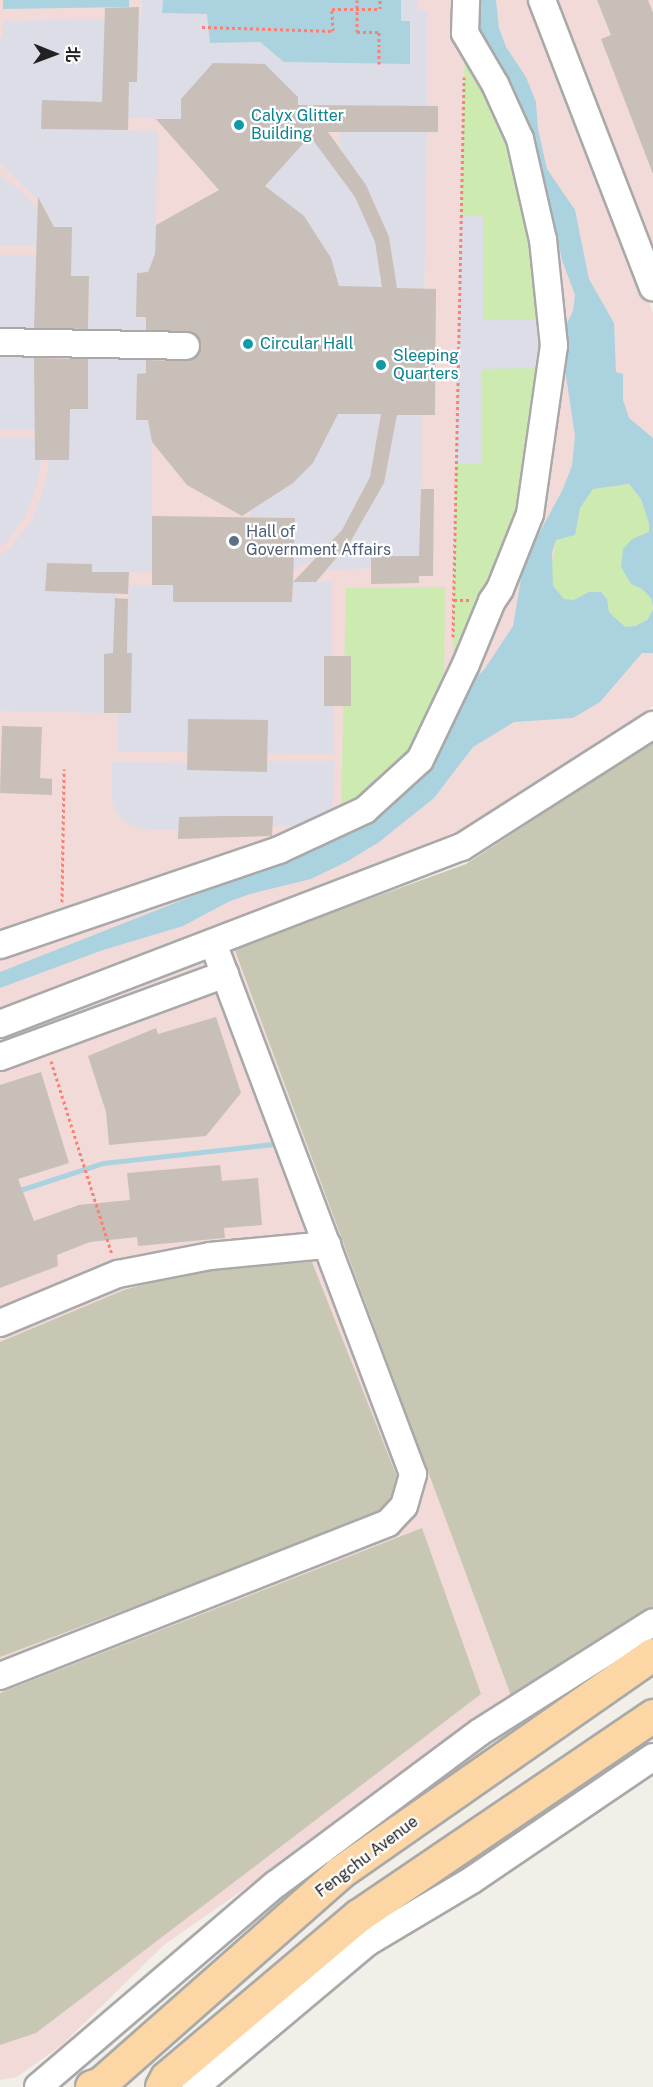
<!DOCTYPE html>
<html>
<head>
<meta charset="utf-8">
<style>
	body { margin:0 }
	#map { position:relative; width:653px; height:2087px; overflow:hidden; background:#f2efe9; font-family:"Public Sans","Noto Sans SC",sans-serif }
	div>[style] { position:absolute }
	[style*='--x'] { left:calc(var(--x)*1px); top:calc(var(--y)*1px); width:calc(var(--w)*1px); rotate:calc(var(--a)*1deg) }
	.commercial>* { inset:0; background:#f2dad9 }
	.construction>* { inset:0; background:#c7c7b4 }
	.grass>* { inset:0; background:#cdebb0 }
	.plaza>* { inset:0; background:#dddde8 }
	.water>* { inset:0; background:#aad3df }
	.stream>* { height:5px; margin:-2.5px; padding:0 2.5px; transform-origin:2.5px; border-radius:2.5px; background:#aad3df }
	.building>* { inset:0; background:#c7bfb8 }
	.path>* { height:3px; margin-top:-1.5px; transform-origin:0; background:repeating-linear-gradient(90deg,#fa8072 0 3px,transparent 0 6px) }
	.roads { filter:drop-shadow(2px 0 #a9a9a9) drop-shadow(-2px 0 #a9a9a9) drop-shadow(0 2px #a9a9a9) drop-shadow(0 -2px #a9a9a9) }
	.minor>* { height:26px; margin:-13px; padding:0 13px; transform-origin:13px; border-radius:13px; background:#fff }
	.major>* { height:32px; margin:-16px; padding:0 16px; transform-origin:16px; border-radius:16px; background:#fcd6a4 }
	.dots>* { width:16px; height:16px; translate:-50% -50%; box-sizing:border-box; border:3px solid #fff; border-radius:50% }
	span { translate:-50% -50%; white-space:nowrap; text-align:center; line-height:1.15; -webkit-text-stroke:4.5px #fff; paint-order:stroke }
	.culture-label { font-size:16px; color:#0d838f }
	.left { translate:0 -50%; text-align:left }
	.service-label { font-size:16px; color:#4e5e75 }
	.street-label { font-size:16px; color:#222 }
	.north { position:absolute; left:24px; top:24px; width:60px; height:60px; -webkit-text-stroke:4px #fff; paint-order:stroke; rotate:91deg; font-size:16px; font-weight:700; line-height:24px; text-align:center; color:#222 }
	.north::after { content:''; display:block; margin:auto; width:21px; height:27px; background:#222; clip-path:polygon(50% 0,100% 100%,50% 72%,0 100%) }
</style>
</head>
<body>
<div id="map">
	<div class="commercial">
		<div style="clip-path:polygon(0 0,528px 0,653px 313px,653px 706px,538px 798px,226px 927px,513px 1701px,164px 1945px,62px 2045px,17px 2077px,0 2080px)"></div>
		<div style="clip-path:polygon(556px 0,653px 0,653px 245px)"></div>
	</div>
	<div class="construction">
		<div style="clip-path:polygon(653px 742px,653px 1607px,513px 1701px,234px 948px,466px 864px)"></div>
		<div style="clip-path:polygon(312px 1262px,397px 1477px,391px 1496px,377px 1515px,0 1657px,0 1342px,124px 1290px,205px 1268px)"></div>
		<div style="clip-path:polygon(422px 1528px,481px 1694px,36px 2033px,0 2045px,0 1693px)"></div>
	</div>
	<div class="grass">
		<div style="clip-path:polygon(465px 33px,520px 139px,554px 346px,530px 514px,452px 694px)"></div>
		<div style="clip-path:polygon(629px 484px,641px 499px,649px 523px,649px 533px,632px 539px,631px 584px,642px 589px,651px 598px,653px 610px,647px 619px,635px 626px,624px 627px,609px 612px,607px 599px,589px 592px,575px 600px,564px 599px,553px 586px,551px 569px,556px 540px,575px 535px,580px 508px,593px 489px)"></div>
		<div style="clip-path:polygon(445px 587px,444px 698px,407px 760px,341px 811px,346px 588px)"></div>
	</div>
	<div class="plaza">
		<div style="clip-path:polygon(142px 0,163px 0,163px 13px,207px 14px,210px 43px,260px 42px,284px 62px,410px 21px,401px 21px,401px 0,417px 0,417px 10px,427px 11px,427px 116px,298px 105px,298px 97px,265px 64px,214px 64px,181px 100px,181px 119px,128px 118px,129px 82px,137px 82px,138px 38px,110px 117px,41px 129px,158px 131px,155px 254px,148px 272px,137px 273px,136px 317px,146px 317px,146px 373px,137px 374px,136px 420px,148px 420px,152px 432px,152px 572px,92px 572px,92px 564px,47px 563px,46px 591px,91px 592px,116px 583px,113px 653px,104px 713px,0 711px,0 555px,10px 548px,31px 521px,43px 491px,50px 460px,69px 460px,70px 412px,50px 409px,88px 409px,89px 276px,52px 276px,54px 227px,41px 203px,0 164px,0 38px,3px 37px,3px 21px,142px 18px)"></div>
		<div style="clip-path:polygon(427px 125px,424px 311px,413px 311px,413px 288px,397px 288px,389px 237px,366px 185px,340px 148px,340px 132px,412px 132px)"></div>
		<div style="clip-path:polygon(298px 131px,319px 132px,355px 197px,375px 242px,382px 287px,340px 288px,331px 258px,304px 216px,267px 192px,267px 184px,298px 150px)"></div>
		<div style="clip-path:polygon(0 176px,19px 189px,37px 208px,45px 227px,38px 246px,0 246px)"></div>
		<div style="clip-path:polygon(461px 216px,483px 216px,483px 320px,551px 320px,551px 368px,481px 369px,482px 464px,456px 464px)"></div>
		<div style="clip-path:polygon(0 255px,37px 255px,42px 278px,35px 278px,34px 408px,38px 408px,35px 429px,0 429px)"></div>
		<div style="clip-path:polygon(349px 382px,345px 414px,381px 414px,370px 477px,342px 530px,312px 561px,293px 570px,295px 518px,250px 517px,251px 502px,269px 499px,293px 483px,313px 463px,334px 421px)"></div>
		<div style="clip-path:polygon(423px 388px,419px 556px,371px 556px,370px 568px,327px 570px,350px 542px,384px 483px,397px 415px)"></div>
		<div style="clip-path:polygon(0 437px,35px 437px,42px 460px,36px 489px,24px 518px,7px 542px,0 546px)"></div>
		<div style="clip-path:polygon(293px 582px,332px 582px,332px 656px,324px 656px,324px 706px,334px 706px,333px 754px,268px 753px,268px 720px,188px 719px,187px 752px,117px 752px,117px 713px,131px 713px,132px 653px,127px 653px,129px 585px,173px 585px,174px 602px,293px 602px)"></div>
		<div style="clip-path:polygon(268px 761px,335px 761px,333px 800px,330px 812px,322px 820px,311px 825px,272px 826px,272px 816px,179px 817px,179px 830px,143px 829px,128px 824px,117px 814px,112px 802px,112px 762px,187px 763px,187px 770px,267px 772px)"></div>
	</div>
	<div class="water">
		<div style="clip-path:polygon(3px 0,129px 0,129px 7px,3px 9px)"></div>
		<div style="clip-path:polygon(163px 0,401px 0,401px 21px,410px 21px,410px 64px,284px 62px,260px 42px,210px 43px,207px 14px,162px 13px)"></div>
		<div style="clip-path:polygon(472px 0,496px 0,499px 28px,506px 47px,526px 77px,536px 102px,538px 129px,547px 169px,575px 210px,589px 279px,614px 323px,616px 372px,623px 374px,623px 400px,629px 418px,653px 438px,653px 607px,651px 598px,642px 589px,631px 584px,621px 567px,623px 549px,632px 539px,649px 532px,649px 523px,641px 499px,629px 484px,593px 489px,580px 508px,575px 535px,556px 540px,552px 553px,553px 586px,564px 599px,574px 600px,589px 592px,601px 592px,607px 599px,609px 612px,625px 627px,635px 626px,647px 620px,653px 610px,653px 653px,642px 653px,600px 702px,573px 718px,514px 722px,473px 747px,434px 798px,379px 842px,348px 861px,311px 879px,250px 894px,228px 902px,183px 926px,103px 950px,0 988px,0 972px,299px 854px,375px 815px,420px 778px,434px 759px,468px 684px,484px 670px,513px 626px,524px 561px,562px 491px,572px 466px,575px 436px,562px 349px,563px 331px,573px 311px,575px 295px,562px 260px,550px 205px,476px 27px)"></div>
	</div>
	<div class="stream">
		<div style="--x:17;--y:1191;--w:90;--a:-18"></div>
		<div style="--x:103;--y:1163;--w:178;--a:-6.4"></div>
	</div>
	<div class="building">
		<div style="clip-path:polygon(597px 0,648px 0,653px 13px,653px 174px,601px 39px,611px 35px)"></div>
		<div style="clip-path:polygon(139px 7px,137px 82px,129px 82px,128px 130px,41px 129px,42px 100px,102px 102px,105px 8px)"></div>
		<div style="clip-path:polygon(evenodd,213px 63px,265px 64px,298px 97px,298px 105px,438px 106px,438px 132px,328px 132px,366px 185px,389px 237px,397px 288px,436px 289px,435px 415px,397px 415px,384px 483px,341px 558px,338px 556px,316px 582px,293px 582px,292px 602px,173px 602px,173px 585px,152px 585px,152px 516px,295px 518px,293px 582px,342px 530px,370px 477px,381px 414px,338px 414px,313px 463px,293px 483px,242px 516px,187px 485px,152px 442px,148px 420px,136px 420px,137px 374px,146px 373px,146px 360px,186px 361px,198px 354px,201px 347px,199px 339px,193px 333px,146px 330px,146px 317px,136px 317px,137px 273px,148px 272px,155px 254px,156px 225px,219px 190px,156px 119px,181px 119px,181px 99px,213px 63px,310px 136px,355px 197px,375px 242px,382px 287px,339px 286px,331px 258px,304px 216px,265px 186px,310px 136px)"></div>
		<div style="clip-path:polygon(38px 197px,54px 227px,72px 227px,71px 276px,89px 276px,88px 329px,34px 328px)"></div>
		<div style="clip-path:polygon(34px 358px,88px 359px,88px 409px,70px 409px,69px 460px,35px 460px)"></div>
		<div style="clip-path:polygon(421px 489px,434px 489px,433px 576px,419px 576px,419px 583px,371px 584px,371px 556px,419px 556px)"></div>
		<div style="clip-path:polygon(47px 563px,92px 564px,92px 572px,129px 572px,128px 594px,45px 591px)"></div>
		<div style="clip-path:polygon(115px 598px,128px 599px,127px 653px,132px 653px,131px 713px,104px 713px,104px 654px,113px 653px)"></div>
		<div style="clip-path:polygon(324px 656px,351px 656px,351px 706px,324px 706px)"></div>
		<div style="clip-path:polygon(188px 719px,268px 720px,267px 772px,187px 770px)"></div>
		<div style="clip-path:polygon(2px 726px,42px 727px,40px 778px,52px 779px,52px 795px,0 793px)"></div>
		<div style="clip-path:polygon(225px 816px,273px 816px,272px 836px,178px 839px,179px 817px)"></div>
		<div style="clip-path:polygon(216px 1017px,241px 1093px,206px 1136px,109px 1145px,106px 1112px,88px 1056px,156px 1028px,158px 1034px)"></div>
		<div style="clip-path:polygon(41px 1072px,69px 1163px,18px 1179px,34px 1221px,79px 1205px,130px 1200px,127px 1173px,220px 1165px,222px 1181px,258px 1178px,262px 1225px,224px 1228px,225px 1238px,138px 1246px,137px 1237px,90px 1242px,57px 1255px,58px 1266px,0 1288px,0 1085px)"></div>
	</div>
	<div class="path">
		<div style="--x:357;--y:0;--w:32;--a:90"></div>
		<div style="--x:357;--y:32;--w:22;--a:0"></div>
		<div style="--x:379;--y:32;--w:32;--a:90"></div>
		<div style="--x:202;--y:27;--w:131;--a:1.7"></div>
		<div style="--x:333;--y:31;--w:22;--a:-93"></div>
		<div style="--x:332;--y:9;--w:48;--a:0"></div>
		<div style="--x:380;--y:9;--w:9;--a:-90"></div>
		<div style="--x:454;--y:600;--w:15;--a:0"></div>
		<div style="--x:453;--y:637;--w:560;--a:-88.87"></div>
		<div style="--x:62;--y:902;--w:133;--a:-89.1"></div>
		<div style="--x:51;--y:1061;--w:203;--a:72.5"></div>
	</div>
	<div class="roads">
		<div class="minor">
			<div style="--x:542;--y:0;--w:308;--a:68.9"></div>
			<div style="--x:0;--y:342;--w:186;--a:1.2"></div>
			<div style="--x:0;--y:945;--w:295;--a:-18.8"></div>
			<div style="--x:279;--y:850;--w:95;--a:-24.9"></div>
			<div style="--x:365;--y:810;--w:74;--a:-42.3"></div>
			<div style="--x:420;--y:760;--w:106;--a:-64.4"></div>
			<div style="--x:466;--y:664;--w:68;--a:-67.6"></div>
			<div style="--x:492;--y:601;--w:14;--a:-56"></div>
			<div style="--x:500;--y:589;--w:81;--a:-68.2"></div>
			<div style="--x:530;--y:514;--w:170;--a:-81.9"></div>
			<div style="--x:554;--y:346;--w:107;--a:-95.9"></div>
			<div style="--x:543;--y:240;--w:104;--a:-102.8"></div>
			<div style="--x:520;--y:139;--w:60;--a:-114.4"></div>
			<div style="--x:495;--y:84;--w:59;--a:-120.5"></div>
			<div style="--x:465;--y:33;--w:33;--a:-88"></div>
			<div style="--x:0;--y:1024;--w:495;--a:-21"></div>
			<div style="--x:462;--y:847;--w:227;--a:-32.6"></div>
			<div style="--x:0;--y:1057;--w:240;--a:-20.2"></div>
			<div style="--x:0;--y:1323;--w:128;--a:-22.6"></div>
			<div style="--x:118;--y:1274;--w:94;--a:-11.1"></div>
			<div style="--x:210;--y:1256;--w:118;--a:-5.4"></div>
			<div style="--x:0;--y:1676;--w:417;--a:-21.5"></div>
			<div style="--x:388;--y:1523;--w:23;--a:-47"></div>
			<div style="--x:404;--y:1506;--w:33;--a:-74"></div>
			<div style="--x:413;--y:1474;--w:567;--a:-110.64"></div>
			<div style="--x:38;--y:2087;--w:313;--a:-40.5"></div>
			<div style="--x:276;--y:1884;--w:254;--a:-36.7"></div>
			<div style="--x:480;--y:1732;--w:205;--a:-32.4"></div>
			<div style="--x:195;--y:2087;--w:226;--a:-40"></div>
			<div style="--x:368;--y:1942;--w:121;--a:-30.8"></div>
			<div style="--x:472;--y:1880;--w:219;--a:-34.2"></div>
		</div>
		<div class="major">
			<div style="--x:92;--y:2087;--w:9;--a:-18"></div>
			<div style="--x:101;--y:2084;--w:319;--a:-41.4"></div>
			<div style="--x:340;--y:1873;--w:381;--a:-34.9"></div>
			<div style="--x:162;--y:2087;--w:10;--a:-61"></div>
			<div style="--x:167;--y:2078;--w:251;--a:-40.2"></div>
			<div style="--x:359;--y:1916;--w:356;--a:-34.2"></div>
		</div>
	</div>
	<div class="dots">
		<div style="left:239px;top:125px;background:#0f9aa8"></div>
		<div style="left:248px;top:344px;background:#0f9aa8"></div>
		<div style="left:381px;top:365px;background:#0f9aa8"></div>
		<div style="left:234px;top:541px;background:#5c6f8a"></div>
	</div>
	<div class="culture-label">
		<span class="left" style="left:251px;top:125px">Calyx Glitter<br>Building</span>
		<span class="left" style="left:260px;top:344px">Circular Hall</span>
		<span class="left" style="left:393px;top:365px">Sleeping<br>Quarters</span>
	</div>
	<div class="service-label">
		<span class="left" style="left:246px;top:541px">Hall of<br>Government Affairs</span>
	</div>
	<div class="street-label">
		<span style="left:367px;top:1857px;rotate:-37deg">Fengchu Avenue</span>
	</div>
	<div class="north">北</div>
</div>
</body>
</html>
